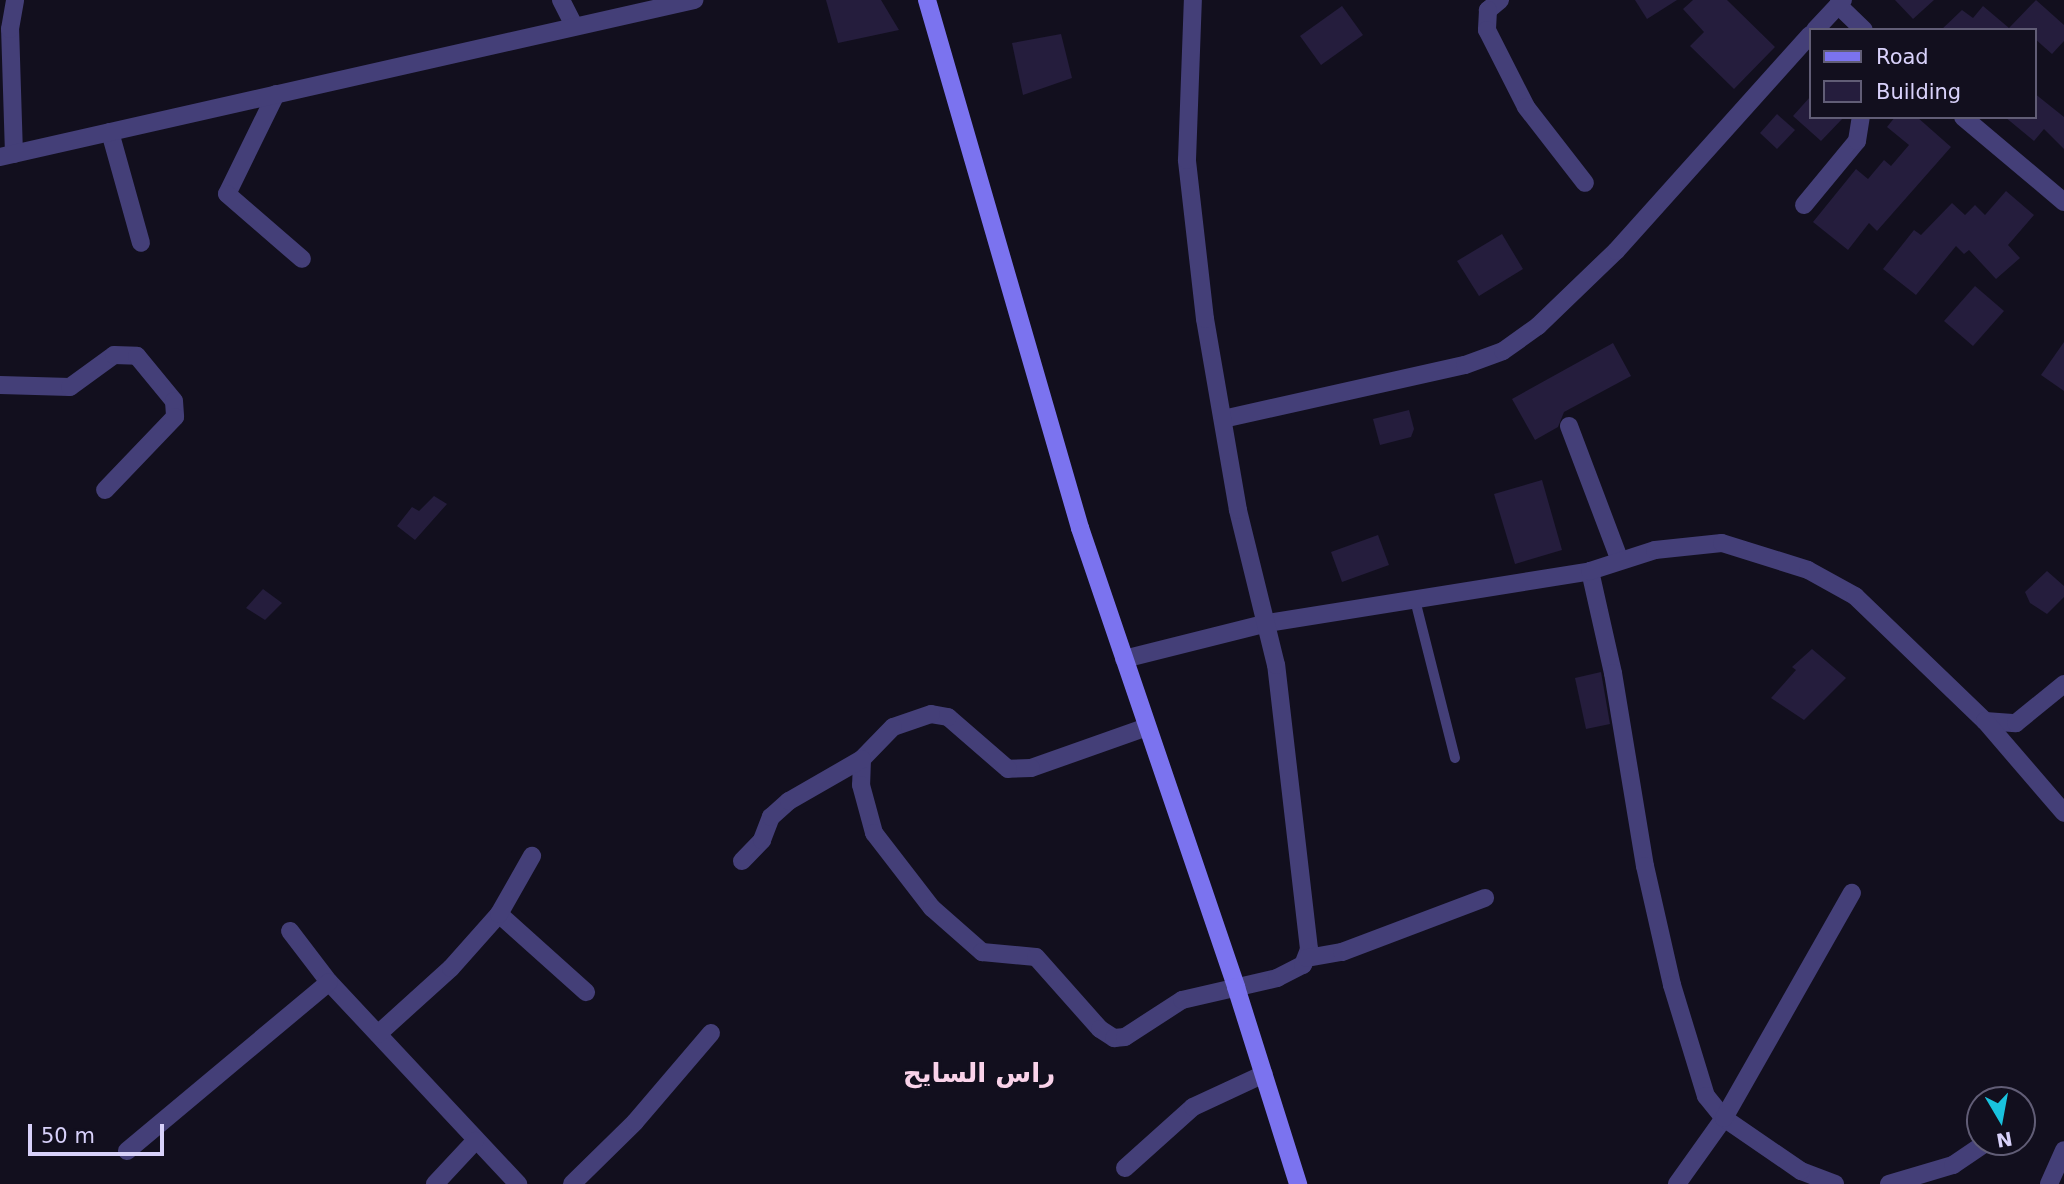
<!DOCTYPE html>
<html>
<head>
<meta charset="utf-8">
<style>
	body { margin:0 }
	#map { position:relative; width:2064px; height:1184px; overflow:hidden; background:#120f1e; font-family:"DejaVu Sans","Noto Sans Arabic",sans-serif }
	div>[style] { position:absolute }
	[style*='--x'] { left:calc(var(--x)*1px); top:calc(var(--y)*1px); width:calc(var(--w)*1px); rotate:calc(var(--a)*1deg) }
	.building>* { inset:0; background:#251d3d }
	.lane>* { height:10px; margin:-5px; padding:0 5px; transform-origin:5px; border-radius:5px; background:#443f78 }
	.street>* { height:18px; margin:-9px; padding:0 9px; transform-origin:9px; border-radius:9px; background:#443f78 }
	.secondary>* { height:18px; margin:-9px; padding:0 9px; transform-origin:9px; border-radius:9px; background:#7b73ef }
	span { translate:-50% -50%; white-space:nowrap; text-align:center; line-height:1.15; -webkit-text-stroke:6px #120f1e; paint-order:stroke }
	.district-label { font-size:26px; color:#fad3ea; font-weight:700 }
	.legend { position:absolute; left:1809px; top:28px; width:228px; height:91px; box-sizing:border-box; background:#120f1e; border:2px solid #615d76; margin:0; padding:9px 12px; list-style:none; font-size:21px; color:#d8d1fa }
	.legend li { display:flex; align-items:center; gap:14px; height:35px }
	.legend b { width:35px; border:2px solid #615d76 }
	.north { position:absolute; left:1966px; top:1086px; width:70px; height:70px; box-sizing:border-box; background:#120f1e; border:2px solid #615d76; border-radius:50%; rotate:170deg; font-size:19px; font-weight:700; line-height:28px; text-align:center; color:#d8d1fa }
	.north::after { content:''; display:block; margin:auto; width:24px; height:32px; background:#19c2de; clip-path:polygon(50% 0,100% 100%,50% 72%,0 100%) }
	.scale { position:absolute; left:28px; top:1124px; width:136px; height:32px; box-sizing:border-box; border:4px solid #d8d1fa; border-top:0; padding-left:9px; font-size:21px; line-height:24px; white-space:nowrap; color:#d8d1fa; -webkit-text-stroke:5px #120f1e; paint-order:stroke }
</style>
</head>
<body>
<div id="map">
	<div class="building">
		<div style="clip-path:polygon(826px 0,881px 0,899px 30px,838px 43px)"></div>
		<div style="clip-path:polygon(1635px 0,1677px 0,1647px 19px)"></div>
		<div style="clip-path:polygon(1693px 0,1727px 0,1775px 47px,1734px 89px,1690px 46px,1704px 32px,1683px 9px)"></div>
		<div style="clip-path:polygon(1895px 0,1934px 0,1913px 19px)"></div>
		<div style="clip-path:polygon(2036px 0,2064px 25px,2064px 41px,2052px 54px,2034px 38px,2034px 30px,1941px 30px,1962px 10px,1973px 18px,1983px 6px,2009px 28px)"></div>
		<div style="clip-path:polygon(1342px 6px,1363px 35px,1321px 65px,1300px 36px)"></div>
		<div style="clip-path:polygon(1061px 34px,1072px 78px,1023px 95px,1012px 43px)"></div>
		<div style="clip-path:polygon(2034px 93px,2064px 117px,2064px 149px,2044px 129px,2034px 141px,2005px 117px,2034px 117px)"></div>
		<div style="clip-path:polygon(1810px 97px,1810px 117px,1844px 117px,1821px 141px,1793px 116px)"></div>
		<div style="clip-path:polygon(1777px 114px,1795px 130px,1777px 149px,1760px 133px)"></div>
		<div style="clip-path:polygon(1895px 117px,1917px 117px,1951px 147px,1877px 231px,1869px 223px,1848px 250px,1813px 222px,1856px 169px,1868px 179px,1884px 160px,1891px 166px,1909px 145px,1887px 127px)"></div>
		<div style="clip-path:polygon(2006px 191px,2034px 215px,2008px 245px,2020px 258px,1996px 279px,1969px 250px,1964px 254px,1956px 246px,1916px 295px,1883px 269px,1914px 230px,1921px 235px,1952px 203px,1965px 215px,1975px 205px,1985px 215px)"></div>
		<div style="clip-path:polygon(1502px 234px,1523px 269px,1479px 296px,1457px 261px)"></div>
		<div style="clip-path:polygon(1975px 286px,2004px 311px,1973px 346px,1944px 321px)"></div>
		<div style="clip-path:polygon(2064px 342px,2064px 391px,2041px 375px)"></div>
		<div style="clip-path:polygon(1613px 343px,1631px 376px,1564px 412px,1558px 427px,1535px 440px,1512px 399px)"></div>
		<div style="clip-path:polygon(1409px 410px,1414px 429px,1411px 437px,1380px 445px,1373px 419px)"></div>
		<div style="clip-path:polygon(1542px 480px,1562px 550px,1515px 564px,1494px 494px)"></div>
		<div style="clip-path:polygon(434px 496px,447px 504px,415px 540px,397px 526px,412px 507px,419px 511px)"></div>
		<div style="clip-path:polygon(1378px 535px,1389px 565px,1342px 582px,1331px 552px)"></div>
		<div style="clip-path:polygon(2047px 571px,2064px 586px,2064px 597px,2047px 614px,2030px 603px,2025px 592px)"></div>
		<div style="clip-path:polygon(263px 589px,282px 603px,265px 620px,246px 608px)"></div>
		<div style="clip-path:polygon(1812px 649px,1846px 678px,1804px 720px,1771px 698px,1796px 670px,1792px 667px)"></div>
		<div style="clip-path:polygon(1601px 672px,1610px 724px,1586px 729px,1575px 678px)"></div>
	</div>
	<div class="lane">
		<div style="--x:1415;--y:600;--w:163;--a:75.8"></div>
	</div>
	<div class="street">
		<div style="--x:561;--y:0;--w:29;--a:63"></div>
		<div style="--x:1500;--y:0;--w:16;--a:140"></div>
		<div style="--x:1488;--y:10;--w:20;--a:93"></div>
		<div style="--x:1487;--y:30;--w:86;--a:63.1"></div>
		<div style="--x:1526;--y:107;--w:96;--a:52.2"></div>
		<div style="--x:1838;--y:5;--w:36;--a:44"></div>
		<div style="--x:1815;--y:30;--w:41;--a:-47"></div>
		<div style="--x:276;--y:94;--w:111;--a:116.1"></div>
		<div style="--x:227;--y:194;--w:99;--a:40.9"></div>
		<div style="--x:1963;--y:117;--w:132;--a:40.1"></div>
		<div style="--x:110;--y:132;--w:115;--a:74.4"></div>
		<div style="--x:14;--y:154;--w:125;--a:-91.8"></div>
		<div style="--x:10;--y:29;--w:29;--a:-80"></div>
		<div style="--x:0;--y:157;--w:712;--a:-12.75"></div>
		<div style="--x:1804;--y:205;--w:83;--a:-50.4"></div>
		<div style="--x:1857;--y:141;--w:24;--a:-81"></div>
		<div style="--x:0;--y:385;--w:70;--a:1.6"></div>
		<div style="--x:70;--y:387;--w:54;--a:-36"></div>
		<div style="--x:114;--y:355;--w:23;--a:2"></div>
		<div style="--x:137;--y:356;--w:58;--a:50.6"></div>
		<div style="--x:174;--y:401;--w:16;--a:86"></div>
		<div style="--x:175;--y:417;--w:101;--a:133.8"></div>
		<div style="--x:1223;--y:419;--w:248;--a:-12.6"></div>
		<div style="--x:1465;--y:365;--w:40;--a:-20.2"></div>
		<div style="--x:1503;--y:351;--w:43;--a:-35.5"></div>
		<div style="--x:1538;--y:326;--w:108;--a:-43.9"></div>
		<div style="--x:1616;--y:251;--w:290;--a:-48.1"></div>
		<div style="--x:1569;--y:426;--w:141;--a:69.3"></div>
		<div style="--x:1590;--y:571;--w:105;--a:77.3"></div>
		<div style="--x:1613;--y:673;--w:196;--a:80.6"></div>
		<div style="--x:1645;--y:866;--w:122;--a:77.2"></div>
		<div style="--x:1672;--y:985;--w:116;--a:73"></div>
		<div style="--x:1706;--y:1096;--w:28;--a:51"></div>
		<div style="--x:1724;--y:1118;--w:81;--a:125.5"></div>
		<div style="--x:1124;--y:659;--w:147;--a:-14.1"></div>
		<div style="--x:1267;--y:623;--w:327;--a:-9.1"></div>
		<div style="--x:1590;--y:571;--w:68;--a:-17.9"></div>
		<div style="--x:1655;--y:550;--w:67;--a:-6"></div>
		<div style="--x:1722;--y:543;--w:90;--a:17.4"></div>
		<div style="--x:1808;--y:570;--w:54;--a:29"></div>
		<div style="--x:1855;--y:596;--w:180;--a:43.9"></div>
		<div style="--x:1985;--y:721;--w:31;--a:4"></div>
		<div style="--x:2016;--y:723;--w:62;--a:-39.1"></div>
		<div style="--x:1985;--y:721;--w:121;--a:49.3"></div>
		<div style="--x:1147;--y:727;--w:123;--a:160.5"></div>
		<div style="--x:1031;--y:768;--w:23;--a:178"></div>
		<div style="--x:1008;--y:769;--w:79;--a:-139.1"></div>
		<div style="--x:948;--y:717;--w:17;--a:-170"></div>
		<div style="--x:931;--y:714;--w:40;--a:161.1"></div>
		<div style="--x:893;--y:727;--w:45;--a:134.1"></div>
		<div style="--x:862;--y:759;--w:26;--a:92"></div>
		<div style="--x:861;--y:785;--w:50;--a:74.8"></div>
		<div style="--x:874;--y:833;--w:95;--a:52.3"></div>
		<div style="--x:932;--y:908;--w:67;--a:41.3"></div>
		<div style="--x:982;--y:952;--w:54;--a:5.3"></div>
		<div style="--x:1036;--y:957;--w:96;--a:48.4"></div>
		<div style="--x:1100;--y:1029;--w:17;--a:33"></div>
		<div style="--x:1114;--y:1038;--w:11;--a:-5"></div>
		<div style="--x:1125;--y:1037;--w:68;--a:-33"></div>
		<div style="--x:1182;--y:1000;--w:98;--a:-13"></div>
		<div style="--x:1277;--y:978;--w:29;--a:-27"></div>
		<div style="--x:1303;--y:965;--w:17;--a:-69"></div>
		<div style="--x:1309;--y:949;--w:286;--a:-96.6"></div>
		<div style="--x:1276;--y:665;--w:160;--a:-103.8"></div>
		<div style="--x:1238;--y:510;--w:194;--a:-99.8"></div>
		<div style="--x:1205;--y:319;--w:160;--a:-96.5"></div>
		<div style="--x:1187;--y:160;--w:160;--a:-87.9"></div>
		<div style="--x:742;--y:861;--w:29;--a:-46"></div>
		<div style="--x:762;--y:840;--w:25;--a:-69"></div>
		<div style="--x:771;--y:817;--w:24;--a:-42"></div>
		<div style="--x:789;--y:801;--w:84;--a:-29.9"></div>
		<div style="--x:499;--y:914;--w:117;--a:41.9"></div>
		<div style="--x:290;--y:931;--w:64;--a:52.6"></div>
		<div style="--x:329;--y:982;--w:277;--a:46.9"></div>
		<div style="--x:1307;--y:958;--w:36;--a:-10"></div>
		<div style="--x:1342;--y:952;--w:153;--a:-20.7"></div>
		<div style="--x:378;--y:1034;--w:98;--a:-42.1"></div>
		<div style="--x:451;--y:968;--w:72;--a:-48.4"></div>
		<div style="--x:499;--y:914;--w:67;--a:-60.4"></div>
		<div style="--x:127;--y:1151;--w:263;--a:-39.9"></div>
		<div style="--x:1125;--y:1168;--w:91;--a:-41.9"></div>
		<div style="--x:1193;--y:1107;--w:78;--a:-24.9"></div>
		<div style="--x:435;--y:1184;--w:59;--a:-47.1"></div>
		<div style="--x:572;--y:1184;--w:88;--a:-44.5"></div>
		<div style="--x:635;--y:1122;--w:117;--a:-49.5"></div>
		<div style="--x:1835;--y:1184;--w:36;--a:-159"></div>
		<div style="--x:1801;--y:1171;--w:93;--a:-145.5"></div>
		<div style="--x:1724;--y:1118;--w:259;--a:-60.4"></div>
		<div style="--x:1889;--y:1184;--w:67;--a:-16.5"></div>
		<div style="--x:1953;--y:1165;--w:41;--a:-34.1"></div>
		<div style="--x:2049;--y:1184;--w:37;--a:-66"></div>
	</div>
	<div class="secondary">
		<div style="--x:927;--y:0;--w:550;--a:73.84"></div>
		<div style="--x:1080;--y:528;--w:485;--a:71.2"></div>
		<div style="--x:1236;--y:987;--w:207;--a:72.5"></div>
	</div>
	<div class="district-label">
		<span style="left:979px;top:1074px">راس السايح</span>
	</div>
	<ul class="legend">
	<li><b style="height:9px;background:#7b73ef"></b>Road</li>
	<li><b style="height:19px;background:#251d3d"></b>Building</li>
	</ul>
	<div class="north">N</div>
	<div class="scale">50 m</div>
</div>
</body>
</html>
